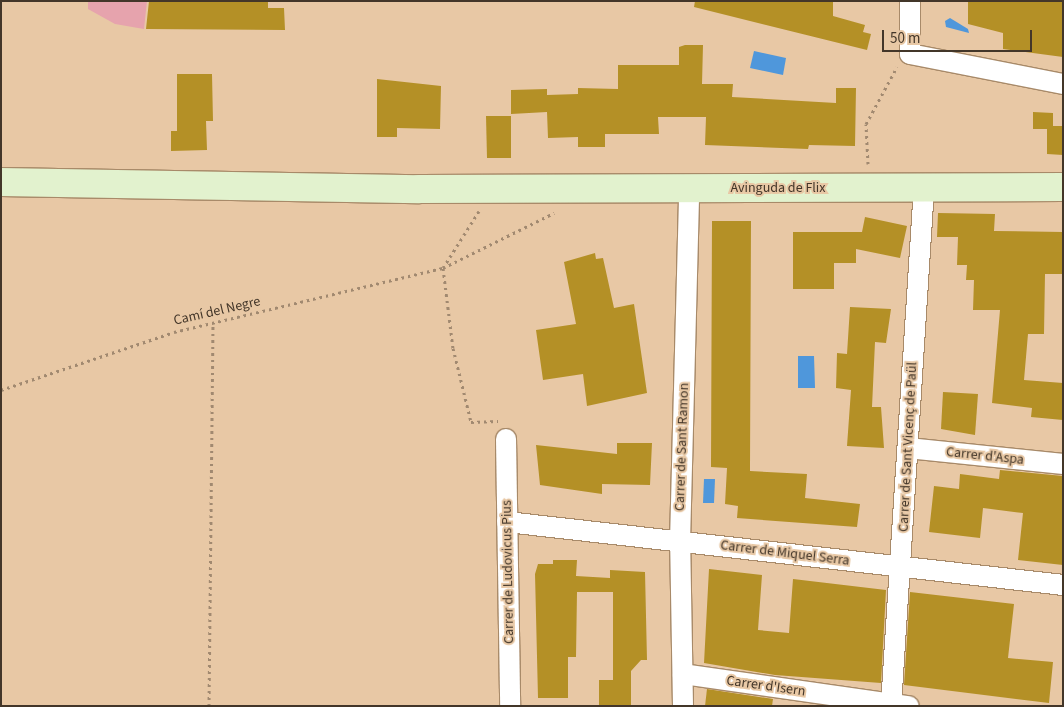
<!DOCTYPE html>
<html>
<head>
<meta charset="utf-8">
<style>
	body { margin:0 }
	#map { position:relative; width:1064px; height:707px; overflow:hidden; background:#e8c8a5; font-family:"Source Sans 3",sans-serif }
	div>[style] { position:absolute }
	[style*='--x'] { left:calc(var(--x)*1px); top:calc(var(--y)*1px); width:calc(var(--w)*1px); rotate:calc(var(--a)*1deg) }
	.green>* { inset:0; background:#e6a3ad }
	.water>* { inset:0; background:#4f97db }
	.building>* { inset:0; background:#b49026 }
	.path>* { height:3px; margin-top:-1.5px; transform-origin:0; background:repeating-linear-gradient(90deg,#a18970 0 2.5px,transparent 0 6.5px) }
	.roads { filter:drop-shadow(1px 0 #a88a69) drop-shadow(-1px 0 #a88a69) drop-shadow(0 1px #a88a69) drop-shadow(0 -1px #a88a69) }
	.street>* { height:20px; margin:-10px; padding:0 10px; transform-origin:10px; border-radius:10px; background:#fff }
	.secondary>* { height:28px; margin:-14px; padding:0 14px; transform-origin:14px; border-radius:14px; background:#e2f2ce }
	span { translate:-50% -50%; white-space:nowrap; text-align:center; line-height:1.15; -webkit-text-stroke:4px #e8c8a5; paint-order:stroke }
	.street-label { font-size:14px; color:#433629 }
	.frame { position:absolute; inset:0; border:2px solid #433629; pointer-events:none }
	.scale { position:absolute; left:882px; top:30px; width:150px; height:22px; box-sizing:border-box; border:2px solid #433629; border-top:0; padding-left:6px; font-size:15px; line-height:18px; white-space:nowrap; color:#433629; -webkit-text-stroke:4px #e8c8a5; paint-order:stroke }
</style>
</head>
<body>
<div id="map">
	<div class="green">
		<div style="clip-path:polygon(88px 1px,147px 1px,144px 29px,115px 24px,88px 9px)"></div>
	</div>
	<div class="water">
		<div style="clip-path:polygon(950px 18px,968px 29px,969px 33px,946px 27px,945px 21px)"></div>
		<div style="clip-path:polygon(754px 51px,786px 58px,783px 75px,750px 68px)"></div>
		<div style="clip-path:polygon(798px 356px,814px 356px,815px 388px,798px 388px)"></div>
		<div style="clip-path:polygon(704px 479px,715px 479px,714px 503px,703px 503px)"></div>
	</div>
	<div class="building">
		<div style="clip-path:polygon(149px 1px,268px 1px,268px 8px,284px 8px,285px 30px,146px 29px)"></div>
		<div style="clip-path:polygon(695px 1px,833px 1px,833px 16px,865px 25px,863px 32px,871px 34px,867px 50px,694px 7px)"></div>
		<div style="clip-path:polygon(968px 1px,1063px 1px,1063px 57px,1003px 49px,1003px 33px,968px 24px)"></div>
		<div style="clip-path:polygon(685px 45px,703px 45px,702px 84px,733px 84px,732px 97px,836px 103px,836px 88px,856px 88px,855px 146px,809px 145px,808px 149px,705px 145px,706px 117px,658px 117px,659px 134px,605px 134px,605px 147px,578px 147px,578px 137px,548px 138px,547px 112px,511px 114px,511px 90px,547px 89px,547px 95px,578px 94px,578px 88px,618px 89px,618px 65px,679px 65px,679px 47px)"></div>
		<div style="clip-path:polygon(177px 74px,212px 74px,213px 121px,206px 121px,207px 150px,171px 151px,171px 131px,177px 131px)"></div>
		<div style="clip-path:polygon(377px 79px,441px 86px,440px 129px,397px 128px,397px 137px,377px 137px)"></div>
		<div style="clip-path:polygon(1033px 112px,1053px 113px,1053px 126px,1063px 126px,1063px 155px,1047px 154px,1047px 129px,1033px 129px)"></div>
		<div style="clip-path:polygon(486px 116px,511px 116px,511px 158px,487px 158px)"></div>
		<div style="clip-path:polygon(938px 213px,995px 214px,994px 231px,1063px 232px,1063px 274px,1045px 274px,1044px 334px,1028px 334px,1024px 380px,1063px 383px,1063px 420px,1031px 417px,1032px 408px,992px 403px,1000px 310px,973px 310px,974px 280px,966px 280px,967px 265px,957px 265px,958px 237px,937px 237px)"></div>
		<div style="clip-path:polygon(865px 217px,907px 226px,900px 258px,856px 249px,856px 263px,834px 263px,834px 289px,793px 289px,793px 232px,862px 232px)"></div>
		<div style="clip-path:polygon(712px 221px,751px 221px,750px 471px,807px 474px,805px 498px,860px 504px,857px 527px,737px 518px,738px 506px,725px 504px,727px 468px,711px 467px)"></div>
		<div style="clip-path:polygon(595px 253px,596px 259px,603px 258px,614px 308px,634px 304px,647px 393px,587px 406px,583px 374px,543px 380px,536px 330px,576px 324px,564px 262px)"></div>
		<div style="clip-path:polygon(850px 307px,891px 309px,886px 343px,875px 342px,872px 407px,881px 407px,884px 448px,847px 446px,851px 390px,836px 388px,837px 353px,847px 354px)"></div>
		<div style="clip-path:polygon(943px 392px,978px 394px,975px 435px,941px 429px)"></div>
		<div style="clip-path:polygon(617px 443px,652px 443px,650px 485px,602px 484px,602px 494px,540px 485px,536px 445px,617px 454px)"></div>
		<div style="clip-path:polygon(1000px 470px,1063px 476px,1063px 565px,1018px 560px,1023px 513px,983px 508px,980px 538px,929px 532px,934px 486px,959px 489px,960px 474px,999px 479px)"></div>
		<div style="clip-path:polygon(553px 560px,577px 560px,576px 576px,610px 578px,610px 570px,645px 572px,647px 660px,641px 660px,631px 671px,631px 705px,599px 705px,599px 680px,613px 680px,613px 592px,577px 592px,576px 657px,568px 657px,568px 698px,538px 698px,535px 574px,538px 564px,553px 564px)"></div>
		<div style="clip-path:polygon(709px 569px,762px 575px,758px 630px,789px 633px,793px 579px,886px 590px,881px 683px,775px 675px,704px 663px)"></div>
		<div style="clip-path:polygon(910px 592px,1014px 604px,1008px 658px,1053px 662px,1049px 703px,904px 685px)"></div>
		<div style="clip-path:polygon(707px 689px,773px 699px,772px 706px,705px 706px)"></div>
	</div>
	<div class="path">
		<div style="--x:868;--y:164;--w:40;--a:-92.9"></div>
		<div style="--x:866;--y:124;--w:65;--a:-61.5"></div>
		<div style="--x:479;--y:211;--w:67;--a:122.3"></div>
		<div style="--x:443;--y:268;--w:81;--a:82.9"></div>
		<div style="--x:453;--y:348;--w:76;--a:76.3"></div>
		<div style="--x:471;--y:422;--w:27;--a:-2"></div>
		<div style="--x:1;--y:390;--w:182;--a:-18.5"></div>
		<div style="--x:174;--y:332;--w:277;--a:-13.4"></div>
		<div style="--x:443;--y:268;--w:124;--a:-26.4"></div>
		<div style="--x:209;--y:706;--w:382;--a:-89.4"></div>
	</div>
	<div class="roads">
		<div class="street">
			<div style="--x:910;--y:1;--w:53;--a:90"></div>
			<div style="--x:910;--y:54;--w:156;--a:11.1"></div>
			<div style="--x:506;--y:439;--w:267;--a:89.1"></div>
			<div style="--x:908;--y:448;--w:156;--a:5.9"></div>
			<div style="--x:507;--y:522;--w:560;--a:6.46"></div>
			<div style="--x:683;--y:674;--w:228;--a:8.1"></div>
			<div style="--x:683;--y:706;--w:164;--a:-91"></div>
			<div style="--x:680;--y:542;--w:354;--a:-88.5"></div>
			<div style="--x:891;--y:706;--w:520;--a:-86.36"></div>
		</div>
		<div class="secondary">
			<div style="--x:1;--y:182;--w:418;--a:1"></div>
			<div style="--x:419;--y:189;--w:644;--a:-0.18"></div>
		</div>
	</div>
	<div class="street-label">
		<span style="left:778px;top:188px">Avinguda de Flix</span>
		<span style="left:217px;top:311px;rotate:-13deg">Camí del Negre</span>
		<span style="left:682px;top:447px;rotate:-88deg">Carrer de Sant Ramon</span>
		<span style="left:908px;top:447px;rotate:-87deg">Carrer de Sant Vicenç de Paül</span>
		<span style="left:985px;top:456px;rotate:6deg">Carrer d'Aspa</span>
		<span style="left:785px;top:553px;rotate:7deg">Carrer de Miquel Serra</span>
		<span style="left:508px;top:572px;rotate:-91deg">Carrer de Ludovicus Pius</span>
		<span style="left:766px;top:686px;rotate:8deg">Carrer d'Isern</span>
	</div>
	<div class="frame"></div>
	<div class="scale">50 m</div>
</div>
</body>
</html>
